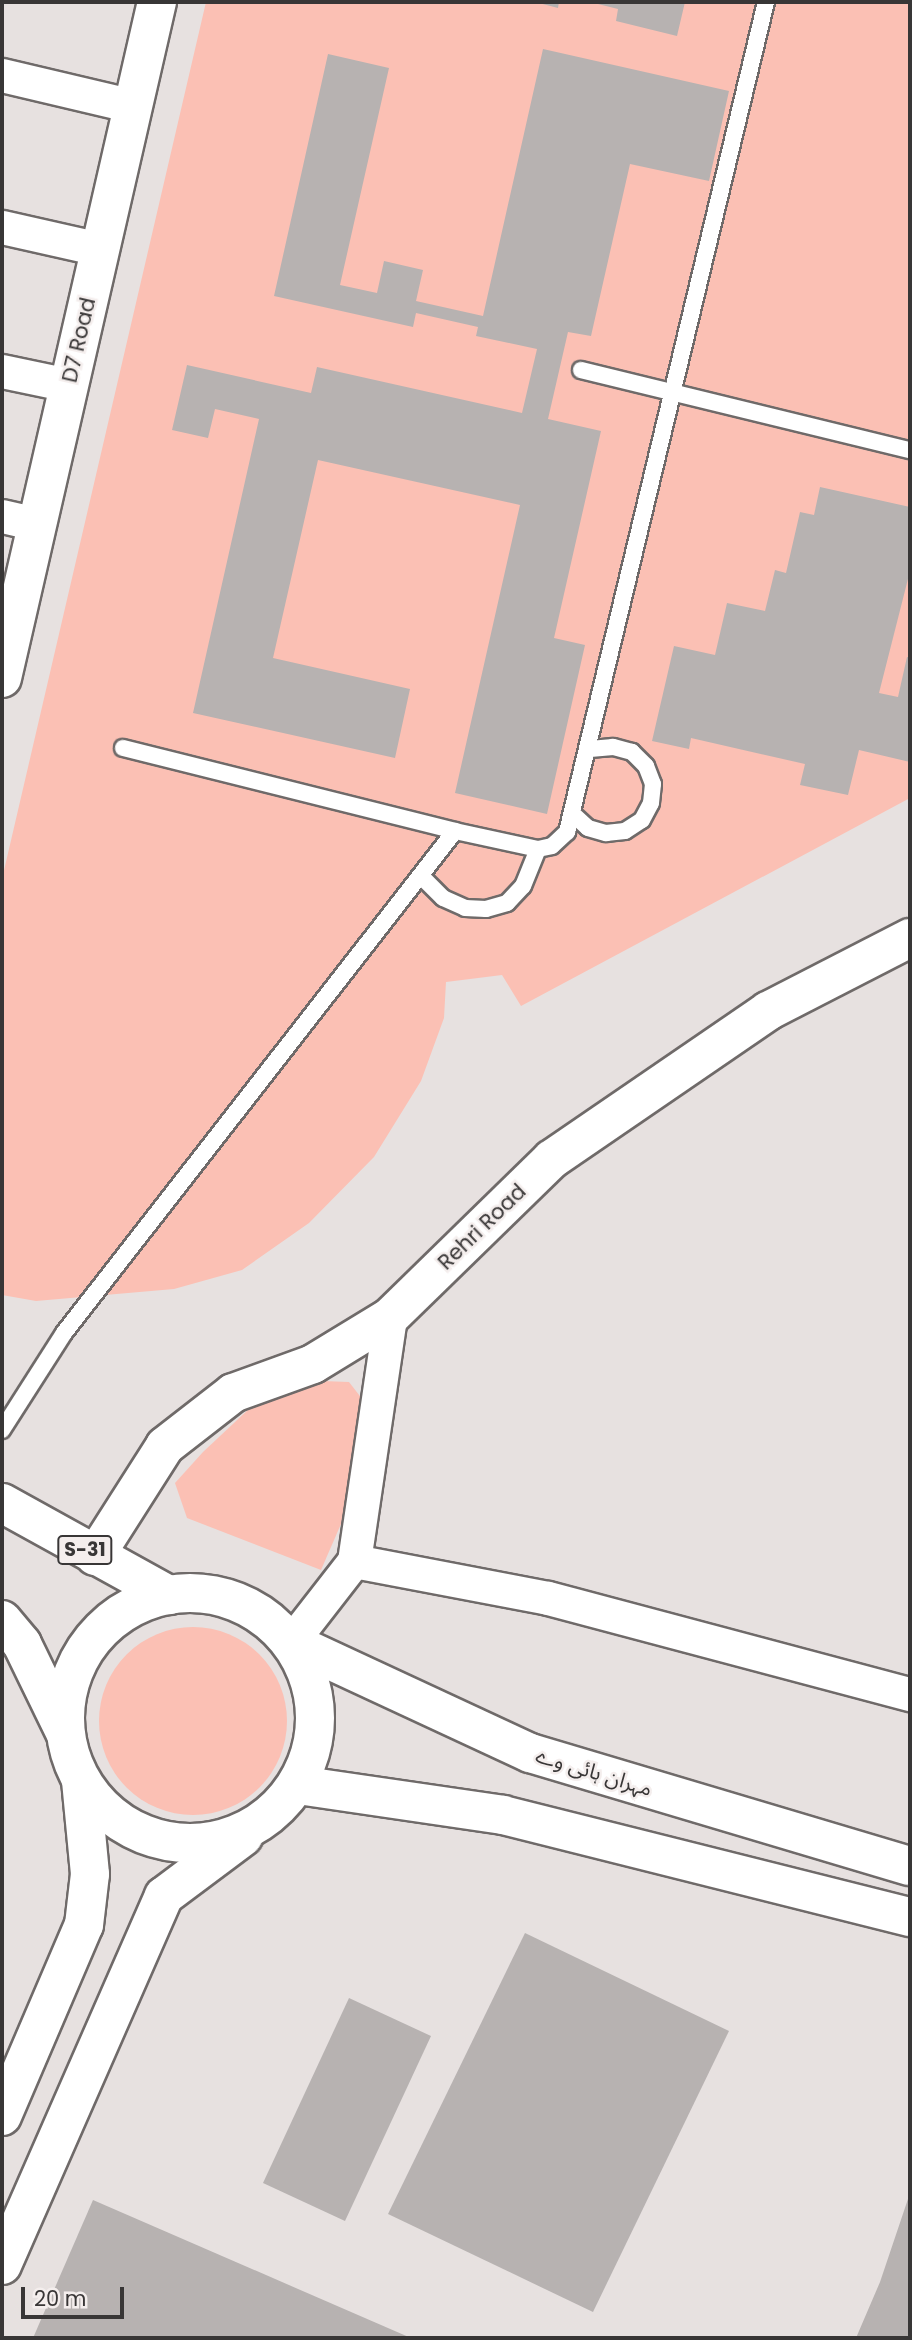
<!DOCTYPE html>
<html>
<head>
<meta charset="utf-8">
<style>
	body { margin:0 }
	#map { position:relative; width:912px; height:2340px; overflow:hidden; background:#e7e1e0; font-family:Poppins,"Noto Sans Arabic",sans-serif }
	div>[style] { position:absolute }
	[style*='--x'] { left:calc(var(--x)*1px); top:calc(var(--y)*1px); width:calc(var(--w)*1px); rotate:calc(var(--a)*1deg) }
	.green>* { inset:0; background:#fbc0b4 }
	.round { border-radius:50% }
	.building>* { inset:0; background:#b7b2b1 }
	.roads { filter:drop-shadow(2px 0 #6f6a69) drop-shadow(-2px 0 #6f6a69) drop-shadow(0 2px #6f6a69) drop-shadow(0 -2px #6f6a69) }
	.service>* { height:16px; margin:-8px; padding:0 8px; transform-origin:8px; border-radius:8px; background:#fff }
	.minor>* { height:33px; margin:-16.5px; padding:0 16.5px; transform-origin:16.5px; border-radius:16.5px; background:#fff }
	.tertiary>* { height:38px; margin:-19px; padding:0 19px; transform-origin:19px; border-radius:19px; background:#fff }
	.secondary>* { height:38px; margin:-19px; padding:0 19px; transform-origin:19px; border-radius:19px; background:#fff }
	.primary>* { height:38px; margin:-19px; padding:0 19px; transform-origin:19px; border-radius:19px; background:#fff }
	.primary>.ring { margin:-19px; padding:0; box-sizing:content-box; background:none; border:38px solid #fff; border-radius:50% }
	span { translate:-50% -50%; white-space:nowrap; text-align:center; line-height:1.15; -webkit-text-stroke:5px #f4eeed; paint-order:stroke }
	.shield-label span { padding:2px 5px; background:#f4eeed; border:2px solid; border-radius:5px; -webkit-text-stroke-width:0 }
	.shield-label { font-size:19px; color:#383636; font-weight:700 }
	.street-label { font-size:21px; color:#383636 }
	.frame { position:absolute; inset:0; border:4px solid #383636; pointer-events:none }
	.scale { position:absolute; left:21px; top:2287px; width:103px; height:32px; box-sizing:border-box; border:4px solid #383636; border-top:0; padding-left:9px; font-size:21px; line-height:24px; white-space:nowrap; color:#383636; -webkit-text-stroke:5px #f4eeed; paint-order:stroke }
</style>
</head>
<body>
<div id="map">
	<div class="green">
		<div style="clip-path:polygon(206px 2px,910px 2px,910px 798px,521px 1006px,502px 975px,446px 982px,444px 1018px,421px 1081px,374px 1157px,309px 1223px,242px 1270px,174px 1289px,36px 1301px,2px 1295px,2px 879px)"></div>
		<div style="clip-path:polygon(322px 1381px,349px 1382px,363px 1400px,358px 1453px,341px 1524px,321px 1570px,187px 1518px,175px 1483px,203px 1452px,251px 1407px)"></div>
		<div class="round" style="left:99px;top:1627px;width:188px;height:188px"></div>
	</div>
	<div class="building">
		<div style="clip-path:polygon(535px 2px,559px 2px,558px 8px)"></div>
		<div style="clip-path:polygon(590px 2px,685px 2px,677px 36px,616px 21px,618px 9px)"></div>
		<div style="clip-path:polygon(543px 49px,729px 91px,709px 181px,630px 164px,591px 336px,568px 332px,548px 419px,601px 431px,554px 638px,585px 645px,547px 814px,455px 793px,520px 505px,318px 460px,273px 658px,410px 689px,395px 758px,193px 713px,259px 419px,215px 409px,208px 438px,172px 430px,187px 365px,311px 393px,317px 367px,522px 413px,537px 349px,476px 336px,478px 327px,416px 313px,413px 327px,274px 296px,328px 54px,389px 68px,340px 285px,377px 293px,384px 261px,423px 270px,416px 301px,483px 316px)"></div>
		<div style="clip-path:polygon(820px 487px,910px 507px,910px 571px,879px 693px,898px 697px,907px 657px,910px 658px,910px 762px,859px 750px,848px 795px,800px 785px,805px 764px,691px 738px,689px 749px,652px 741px,674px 646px,715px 655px,727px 603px,765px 611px,775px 570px,786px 573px,800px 512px,814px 515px)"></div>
		<div style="clip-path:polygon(525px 1933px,729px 2031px,593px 2312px,388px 2214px)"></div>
		<div style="clip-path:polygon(349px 1998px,431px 2036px,345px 2221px,263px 2183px)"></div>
		<div style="clip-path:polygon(910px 2193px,910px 2338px,856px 2338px,880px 2282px)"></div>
		<div style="clip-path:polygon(93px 2200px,411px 2338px,33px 2338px)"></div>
	</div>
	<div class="roads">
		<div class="service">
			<div style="--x:581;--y:370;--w:339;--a:13.7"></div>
			<div style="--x:123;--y:748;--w:342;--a:14"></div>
			<div style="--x:574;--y:815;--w:19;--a:43"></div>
			<div style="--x:588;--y:828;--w:19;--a:16"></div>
			<div style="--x:606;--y:833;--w:19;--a:-6"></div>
			<div style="--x:625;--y:831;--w:20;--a:-33"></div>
			<div style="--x:642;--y:820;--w:19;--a:-62"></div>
			<div style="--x:651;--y:803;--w:19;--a:-84"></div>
			<div style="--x:653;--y:784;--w:19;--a:-111"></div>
			<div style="--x:646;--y:766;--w:20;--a:-135"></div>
			<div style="--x:632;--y:752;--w:20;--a:-165"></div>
			<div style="--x:613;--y:747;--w:23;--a:175"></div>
			<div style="--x:421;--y:876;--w:31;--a:45"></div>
			<div style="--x:443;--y:898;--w:24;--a:24"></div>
			<div style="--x:465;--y:908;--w:21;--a:3"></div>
			<div style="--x:486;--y:909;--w:22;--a:-16"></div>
			<div style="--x:507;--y:903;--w:23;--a:-47"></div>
			<div style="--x:523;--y:886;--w:40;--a:-68"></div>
			<div style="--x:2;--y:1430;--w:115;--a:-57.4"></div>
			<div style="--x:64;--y:1333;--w:636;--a:-52.09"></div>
			<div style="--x:455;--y:831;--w:85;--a:12.2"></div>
			<div style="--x:538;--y:849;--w:14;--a:-12"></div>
			<div style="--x:552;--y:846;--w:21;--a:-43"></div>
			<div style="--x:567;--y:832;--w:854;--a:-76.52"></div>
		</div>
		<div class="minor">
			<div style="--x:2;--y:75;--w:135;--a:13.3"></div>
			<div style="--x:2;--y:227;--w:100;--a:12.7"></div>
			<div style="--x:2;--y:371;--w:68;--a:11.8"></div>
			<div style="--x:2;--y:516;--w:36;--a:13"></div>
			<div style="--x:354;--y:1561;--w:197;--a:10.8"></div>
			<div style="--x:548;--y:1598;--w:375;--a:14.9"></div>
			<div style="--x:291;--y:1642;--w:103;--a:-52.1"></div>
			<div style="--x:354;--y:1561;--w:247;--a:-81.6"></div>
		</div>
		<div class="tertiary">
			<div style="--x:2;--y:678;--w:694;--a:-77.09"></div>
			<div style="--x:95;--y:1556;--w:130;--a:-57.5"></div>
			<div style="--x:165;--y:1446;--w:86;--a:-37.9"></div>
			<div style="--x:233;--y:1393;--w:85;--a:-19.9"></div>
			<div style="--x:313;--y:1364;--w:90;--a:-31.4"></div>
			<div style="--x:390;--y:1317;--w:226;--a:-44.3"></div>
			<div style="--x:552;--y:1159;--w:262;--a:-34.4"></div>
			<div style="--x:768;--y:1011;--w:160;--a:-27.2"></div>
		</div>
		<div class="secondary">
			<div style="--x:291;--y:1642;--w:264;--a:24.9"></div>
			<div style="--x:530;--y:1753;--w:396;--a:16.6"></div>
			<div style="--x:298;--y:1785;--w:207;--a:8.3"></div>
			<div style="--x:503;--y:1815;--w:420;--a:14.1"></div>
		</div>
		<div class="primary">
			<div style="--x:2;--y:1503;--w:191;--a:28.9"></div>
			<div class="ring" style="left:65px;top:1593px;width:212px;height:212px"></div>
			<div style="--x:2;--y:1620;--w:31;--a:50"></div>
			<div style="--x:22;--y:1644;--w:98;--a:64"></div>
			<div style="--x:2;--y:2116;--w:208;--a:-66.8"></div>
			<div style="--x:84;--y:1925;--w:51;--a:-83.3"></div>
			<div style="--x:90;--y:1874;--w:94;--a:-95.5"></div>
			<div style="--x:2;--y:2265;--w:403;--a:-66.3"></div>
			<div style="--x:164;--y:1896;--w:99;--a:-36.8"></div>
		</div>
	</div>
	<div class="shield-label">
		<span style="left:85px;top:1550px">S-31</span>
	</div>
	<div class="street-label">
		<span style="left:79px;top:340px;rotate:-77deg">D7 Road</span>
		<span style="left:482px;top:1227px;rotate:-44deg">Rehri Road</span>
		<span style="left:594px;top:1772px;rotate:17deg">مہران ہائی وے</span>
	</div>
	<div class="frame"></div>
	<div class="scale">20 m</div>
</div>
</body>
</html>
